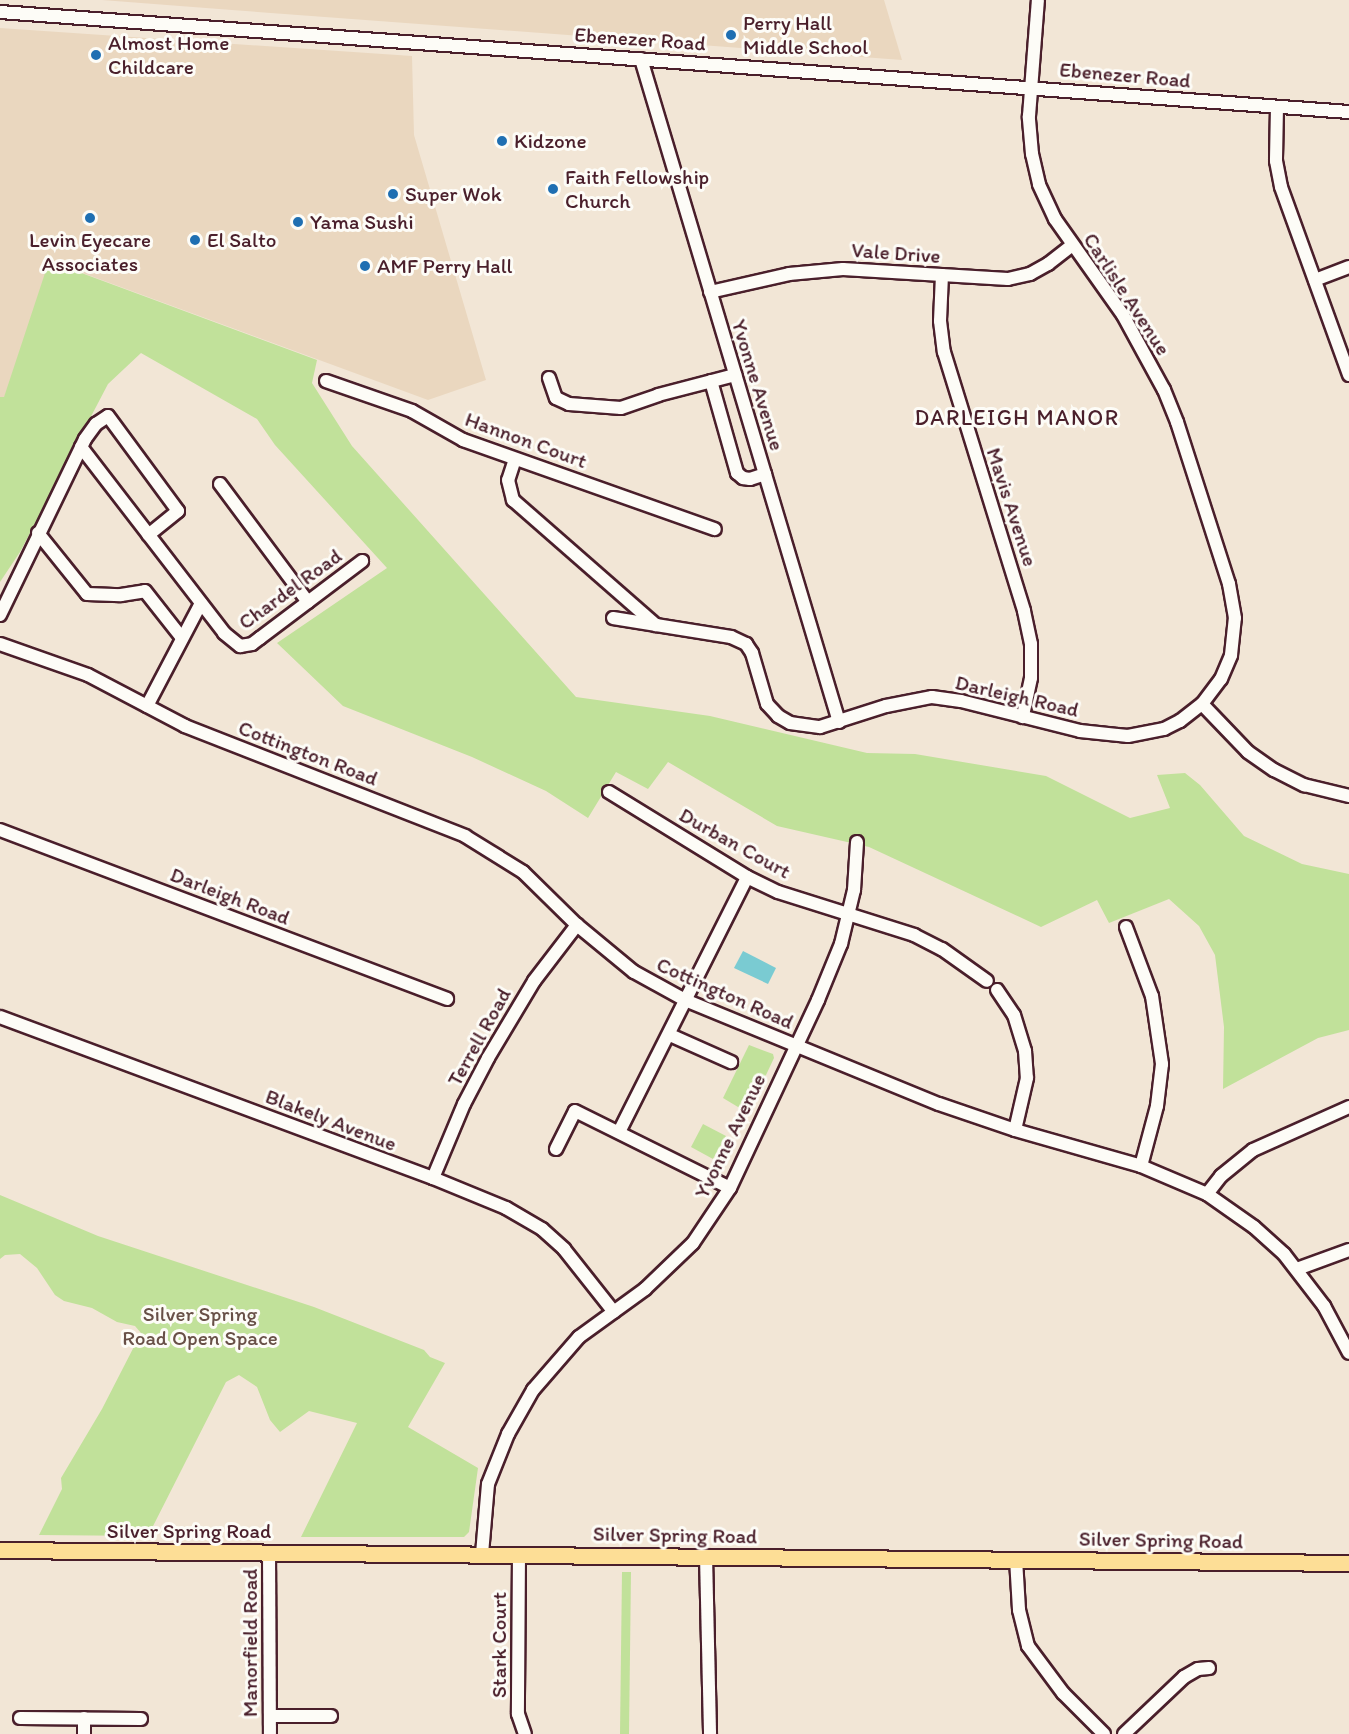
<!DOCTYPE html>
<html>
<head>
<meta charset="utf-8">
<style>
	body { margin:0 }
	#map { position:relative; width:1349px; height:1734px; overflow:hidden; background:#f2e6d6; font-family:Itim,sans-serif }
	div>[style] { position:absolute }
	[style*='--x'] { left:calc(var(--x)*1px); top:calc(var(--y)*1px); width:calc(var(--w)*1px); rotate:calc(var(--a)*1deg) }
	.built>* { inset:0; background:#ead7bf }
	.green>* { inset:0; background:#c1e19a }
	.water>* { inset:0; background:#7acbd2 }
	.roads { filter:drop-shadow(2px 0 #4a1f2b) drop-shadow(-2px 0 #4a1f2b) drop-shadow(0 2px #4a1f2b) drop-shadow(0 -2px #4a1f2b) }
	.minor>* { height:12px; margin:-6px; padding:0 6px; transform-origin:6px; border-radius:6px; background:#fdfcf7 }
	.major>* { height:15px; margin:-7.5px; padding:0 7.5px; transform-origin:7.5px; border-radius:7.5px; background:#fdde96 }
	.dots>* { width:16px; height:16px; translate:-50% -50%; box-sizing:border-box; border:3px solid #fdfcf7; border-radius:50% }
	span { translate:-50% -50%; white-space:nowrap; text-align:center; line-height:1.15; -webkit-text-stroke:6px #fdfcf7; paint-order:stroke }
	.poi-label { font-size:21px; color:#4a1f2b }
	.left { translate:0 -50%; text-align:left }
	.street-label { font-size:21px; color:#4a1f2b }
	.park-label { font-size:21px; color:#685047 }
	.neighbourhood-label { font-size:22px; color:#4a1f2b; letter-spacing:1.5px }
</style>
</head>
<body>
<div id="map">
	<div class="built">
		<div style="clip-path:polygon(102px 0,884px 0,902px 60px,232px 10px)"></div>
		<div style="clip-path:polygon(0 28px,412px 56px,414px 135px,486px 380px,428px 400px,50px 261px,4px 398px,0 397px)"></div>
	</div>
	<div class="green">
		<div style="clip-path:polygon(49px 261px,317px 360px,312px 383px,352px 446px,576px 697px,710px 716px,867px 753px,915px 754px,1046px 776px,1130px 818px,1170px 808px,1157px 775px,1185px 773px,1200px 785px,1244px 836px,1302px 864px,1349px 874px,1349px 1030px,1318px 1038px,1223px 1089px,1224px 1027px,1215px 955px,1199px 926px,1169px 899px,1109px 923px,1097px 900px,1041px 927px,869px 847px,777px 826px,668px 762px,648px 789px,616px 772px,588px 818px,546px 791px,472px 757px,343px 706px,277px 643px,387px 568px,275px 445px,257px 419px,141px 353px,108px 384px,20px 552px,0 582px,0 397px,4px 397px)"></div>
		<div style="clip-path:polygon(749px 1045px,773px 1054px,774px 1058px,748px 1113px,723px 1098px)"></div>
		<div style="clip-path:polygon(703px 1124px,726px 1136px,713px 1159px,691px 1147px)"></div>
		<div style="clip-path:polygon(0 1195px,98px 1236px,314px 1307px,424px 1350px,430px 1357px,445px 1363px,408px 1427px,478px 1468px,469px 1532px,464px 1537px,301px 1537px,357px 1423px,309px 1411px,280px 1432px,270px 1420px,257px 1387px,239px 1375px,226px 1382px,148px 1536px,39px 1535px,62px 1489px,61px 1478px,102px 1409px,141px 1333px,135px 1326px,117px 1322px,92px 1308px,64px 1301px,55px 1295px,37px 1268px,20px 1254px,5px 1255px,0 1259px)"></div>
		<div style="clip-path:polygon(622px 1572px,631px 1572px,629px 1734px,620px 1734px)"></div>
	</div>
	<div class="water">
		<div style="clip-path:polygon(743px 951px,776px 968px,768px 984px,734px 968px)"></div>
	</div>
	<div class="roads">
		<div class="minor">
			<div style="--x:0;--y:12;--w:1353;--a:4.24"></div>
			<div style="--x:641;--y:59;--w:692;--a:73.37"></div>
			<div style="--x:1277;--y:107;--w:54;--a:91.1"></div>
			<div style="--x:1276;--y:161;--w:26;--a:79"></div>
			<div style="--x:1281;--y:187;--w:200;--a:70.1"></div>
			<div style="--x:942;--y:275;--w:46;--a:92.5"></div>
			<div style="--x:940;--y:321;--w:31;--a:83"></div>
			<div style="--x:944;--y:352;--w:271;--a:72.8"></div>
			<div style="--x:1024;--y:611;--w:34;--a:78"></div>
			<div style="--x:1031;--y:644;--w:34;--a:90"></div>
			<div style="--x:1031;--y:678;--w:40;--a:102"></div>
			<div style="--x:1315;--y:280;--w:36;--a:-21"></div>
			<div style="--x:710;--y:292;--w:81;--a:-12.8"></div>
			<div style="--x:789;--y:274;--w:54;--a:-5.3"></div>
			<div style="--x:843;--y:269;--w:165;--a:3.5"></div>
			<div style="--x:1008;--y:279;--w:23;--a:-13"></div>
			<div style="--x:1030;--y:274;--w:21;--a:-29"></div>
			<div style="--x:1048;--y:264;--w:31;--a:-38"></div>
			<div style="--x:549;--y:378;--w:21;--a:71"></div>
			<div style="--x:556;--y:398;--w:14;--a:25"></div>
			<div style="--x:569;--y:404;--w:52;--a:4.4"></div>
			<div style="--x:621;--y:408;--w:39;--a:-19"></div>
			<div style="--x:658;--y:395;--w:80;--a:-14.6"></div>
			<div style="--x:326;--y:381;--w:91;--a:19.2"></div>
			<div style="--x:412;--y:411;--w:59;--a:29.6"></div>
			<div style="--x:463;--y:440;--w:267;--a:19.5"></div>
			<div style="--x:711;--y:381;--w:96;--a:74.2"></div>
			<div style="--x:737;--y:473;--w:8;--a:40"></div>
			<div style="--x:743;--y:478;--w:7;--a:8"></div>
			<div style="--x:750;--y:479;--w:16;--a:-18"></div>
			<div style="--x:81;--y:447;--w:235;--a:52.4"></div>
			<div style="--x:224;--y:633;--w:21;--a:39"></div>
			<div style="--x:240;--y:646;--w:12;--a:-9"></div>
			<div style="--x:252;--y:644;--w:10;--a:-37"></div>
			<div style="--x:260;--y:638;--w:128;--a:-37"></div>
			<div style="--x:515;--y:459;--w:22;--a:108"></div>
			<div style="--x:508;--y:480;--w:21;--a:76"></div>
			<div style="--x:513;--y:500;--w:190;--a:41.2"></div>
			<div style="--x:656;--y:625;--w:76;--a:9.1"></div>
			<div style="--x:731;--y:637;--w:17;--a:25"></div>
			<div style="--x:746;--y:644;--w:11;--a:56"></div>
			<div style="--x:752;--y:653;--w:53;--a:73.6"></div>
			<div style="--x:767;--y:704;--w:16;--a:47"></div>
			<div style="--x:778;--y:716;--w:14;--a:30"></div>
			<div style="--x:790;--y:723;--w:30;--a:8"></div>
			<div style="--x:820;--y:727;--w:69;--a:-17.7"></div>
			<div style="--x:886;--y:706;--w:47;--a:-11.1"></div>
			<div style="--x:932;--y:697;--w:29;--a:8"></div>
			<div style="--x:961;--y:701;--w:123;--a:14.1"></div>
			<div style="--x:1080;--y:731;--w:48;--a:5.9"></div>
			<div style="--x:1128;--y:736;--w:37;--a:-11"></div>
			<div style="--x:1164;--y:729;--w:18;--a:-27"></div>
			<div style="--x:1180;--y:721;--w:28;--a:-38"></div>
			<div style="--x:1202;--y:704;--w:31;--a:-53"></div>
			<div style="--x:1221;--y:679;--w:26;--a:-67"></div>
			<div style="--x:1231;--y:655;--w:37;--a:-84"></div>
			<div style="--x:1235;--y:618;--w:35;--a:-100"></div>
			<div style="--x:1229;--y:584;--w:170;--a:-107.8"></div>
			<div style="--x:1177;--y:422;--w:35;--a:-112"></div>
			<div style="--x:1164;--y:390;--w:85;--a:-118.7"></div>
			<div style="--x:1123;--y:315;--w:118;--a:-125.3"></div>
			<div style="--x:1055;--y:219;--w:38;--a:-115"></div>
			<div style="--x:1039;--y:184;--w:31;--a:-103"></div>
			<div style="--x:1032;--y:154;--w:38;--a:-95"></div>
			<div style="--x:1029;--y:116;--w:116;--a:-85.6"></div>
			<div style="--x:220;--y:484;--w:147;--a:53.3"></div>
			<div style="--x:38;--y:533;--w:78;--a:51.2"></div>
			<div style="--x:87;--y:594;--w:34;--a:2"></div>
			<div style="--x:121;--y:595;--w:24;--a:-9"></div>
			<div style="--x:145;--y:591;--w:60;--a:51.8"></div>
			<div style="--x:0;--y:615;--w:195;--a:-64.2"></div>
			<div style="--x:85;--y:439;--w:19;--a:-54"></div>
			<div style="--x:96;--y:424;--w:14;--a:-34"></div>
			<div style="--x:108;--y:416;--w:118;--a:53.6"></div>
			<div style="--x:178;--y:511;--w:38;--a:141"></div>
			<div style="--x:613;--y:618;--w:44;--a:9.2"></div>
			<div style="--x:0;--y:644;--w:93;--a:19.4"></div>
			<div style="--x:88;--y:675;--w:110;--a:27.7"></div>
			<div style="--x:185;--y:726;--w:301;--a:21.4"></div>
			<div style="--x:465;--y:836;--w:68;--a:31.8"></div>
			<div style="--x:523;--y:872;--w:76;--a:44.5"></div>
			<div style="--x:577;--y:925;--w:74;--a:39.5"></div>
			<div style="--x:634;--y:972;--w:58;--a:28.8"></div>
			<div style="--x:685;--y:1000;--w:274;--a:22.3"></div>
			<div style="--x:939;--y:1104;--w:80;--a:18.9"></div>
			<div style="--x:1015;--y:1130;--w:131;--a:15.9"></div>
			<div style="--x:1141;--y:1166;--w:72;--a:23"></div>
			<div style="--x:1207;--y:1194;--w:57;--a:35.1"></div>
			<div style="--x:1254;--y:1227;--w:40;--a:42"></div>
			<div style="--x:1284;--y:1254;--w:66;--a:52.4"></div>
			<div style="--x:1324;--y:1306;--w:53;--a:62"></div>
			<div style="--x:1202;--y:704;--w:66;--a:46.2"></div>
			<div style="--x:1248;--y:752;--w:32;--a:35"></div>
			<div style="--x:1274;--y:770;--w:34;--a:27"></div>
			<div style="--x:1304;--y:785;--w:46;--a:13.7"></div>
			<div style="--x:147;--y:706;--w:116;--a:-62.3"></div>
			<div style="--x:609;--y:792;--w:162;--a:31.6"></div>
			<div style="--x:747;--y:877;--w:34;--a:26"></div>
			<div style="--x:778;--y:892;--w:143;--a:17.5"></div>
			<div style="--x:914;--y:935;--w:31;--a:27"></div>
			<div style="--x:942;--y:949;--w:55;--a:35.4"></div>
			<div style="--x:0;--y:830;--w:478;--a:20.7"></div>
			<div style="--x:1126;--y:927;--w:74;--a:69.4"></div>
			<div style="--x:1152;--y:996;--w:69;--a:81.6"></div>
			<div style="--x:1162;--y:1064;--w:42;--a:96.8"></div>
			<div style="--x:1157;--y:1106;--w:62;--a:104.9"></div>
			<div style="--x:997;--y:990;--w:30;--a:56"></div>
			<div style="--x:1014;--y:1015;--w:38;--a:73"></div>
			<div style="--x:1025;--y:1051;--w:27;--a:86"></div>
			<div style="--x:1027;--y:1078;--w:53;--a:103"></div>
			<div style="--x:0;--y:1017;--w:462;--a:20.4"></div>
			<div style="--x:433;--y:1178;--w:79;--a:22.3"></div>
			<div style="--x:506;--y:1208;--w:42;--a:30.3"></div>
			<div style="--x:542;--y:1229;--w:30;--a:42"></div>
			<div style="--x:564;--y:1249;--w:80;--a:51.6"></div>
			<div style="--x:670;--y:1035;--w:67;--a:23.9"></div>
			<div style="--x:619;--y:1132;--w:285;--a:-63.3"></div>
			<div style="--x:556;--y:1149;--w:42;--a:-63.4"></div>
			<div style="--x:575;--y:1111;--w:173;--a:26.4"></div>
			<div style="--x:433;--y:1178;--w:80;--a:-67.3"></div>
			<div style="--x:464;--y:1104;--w:52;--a:-62.4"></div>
			<div style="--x:488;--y:1058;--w:90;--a:-59.1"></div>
			<div style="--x:534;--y:981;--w:71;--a:-52.5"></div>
			<div style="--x:1207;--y:1194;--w:23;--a:-52"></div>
			<div style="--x:1221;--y:1176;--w:41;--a:-39.1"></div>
			<div style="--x:1253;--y:1150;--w:105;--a:-24.1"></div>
			<div style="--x:1297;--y:1269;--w:55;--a:-20.1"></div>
			<div style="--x:269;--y:1552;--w:182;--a:89.7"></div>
			<div style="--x:482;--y:1554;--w:70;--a:-85.1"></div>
			<div style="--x:488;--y:1484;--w:54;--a:-68.2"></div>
			<div style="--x:508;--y:1434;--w:51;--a:-60.4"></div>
			<div style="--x:533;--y:1390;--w:70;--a:-49"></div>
			<div style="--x:579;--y:1337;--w:82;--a:-36"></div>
			<div style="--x:645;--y:1289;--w:66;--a:-43.8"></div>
			<div style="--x:693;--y:1243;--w:66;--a:-56.1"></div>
			<div style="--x:730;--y:1188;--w:208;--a:-64.9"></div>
			<div style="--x:818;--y:1000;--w:61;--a:-67.7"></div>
			<div style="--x:841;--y:944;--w:56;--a:-76.5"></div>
			<div style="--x:854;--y:890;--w:48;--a:-86.4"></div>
			<div style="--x:519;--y:1554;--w:160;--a:90.4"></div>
			<div style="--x:518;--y:1714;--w:21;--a:71"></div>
			<div style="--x:706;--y:1556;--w:178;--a:88.7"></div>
			<div style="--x:1016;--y:1559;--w:51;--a:86.6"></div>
			<div style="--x:1019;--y:1610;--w:37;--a:76"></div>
			<div style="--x:1028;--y:1646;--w:59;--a:53.3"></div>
			<div style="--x:1063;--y:1693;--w:58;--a:45"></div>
			<div style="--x:270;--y:1716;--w:61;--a:0"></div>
			<div style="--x:20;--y:1718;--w:121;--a:0.5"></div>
			<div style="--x:84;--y:1734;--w:16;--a:-90"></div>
			<div style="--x:1124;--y:1734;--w:83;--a:-43.5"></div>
			<div style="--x:1184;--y:1677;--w:16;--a:-30"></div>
			<div style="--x:1198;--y:1669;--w:11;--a:-5"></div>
		</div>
		<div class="major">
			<div style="--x:0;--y:1550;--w:1349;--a:0.55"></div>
		</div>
	</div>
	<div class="dots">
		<div style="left:731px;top:35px;background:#1f6fb2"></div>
		<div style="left:96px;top:55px;background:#1f6fb2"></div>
		<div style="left:502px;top:141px;background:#1f6fb2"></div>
		<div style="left:553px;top:189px;background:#1f6fb2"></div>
		<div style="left:393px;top:194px;background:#1f6fb2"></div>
		<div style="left:90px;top:218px;background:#1f6fb2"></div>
		<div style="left:298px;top:222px;background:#1f6fb2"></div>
		<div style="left:195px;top:240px;background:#1f6fb2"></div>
		<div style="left:365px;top:266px;background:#1f6fb2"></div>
	</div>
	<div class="poi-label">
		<span class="left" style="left:743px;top:35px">Perry Hall<br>Middle School</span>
		<span class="left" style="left:108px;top:55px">Almost Home<br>Childcare</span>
		<span class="left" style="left:514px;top:141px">Kidzone</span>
		<span class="left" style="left:565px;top:189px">Faith Fellowship<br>Church</span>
		<span class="left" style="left:405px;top:194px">Super Wok</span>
		<span class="left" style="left:310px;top:222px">Yama Sushi</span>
		<span style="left:90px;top:252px">Levin Eyecare<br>Associates</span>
		<span class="left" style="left:207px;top:240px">El Salto</span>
		<span class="left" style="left:377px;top:266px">AMF Perry Hall</span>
	</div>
	<div class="street-label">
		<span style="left:640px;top:39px;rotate:4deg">Ebenezer Road</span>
		<span style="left:1125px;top:75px;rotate:5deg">Ebenezer Road</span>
		<span style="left:896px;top:253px;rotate:4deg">Vale Drive</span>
		<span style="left:1127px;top:294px;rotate:57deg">Carlisle Avenue</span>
		<span style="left:758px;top:385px;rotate:73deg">Yvonne Avenue</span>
		<span style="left:526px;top:440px;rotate:20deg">Hannon Court</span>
		<span style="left:1012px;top:507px;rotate:72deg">Mavis Avenue</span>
		<span style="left:290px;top:589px;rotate:-36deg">Chardel Road</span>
		<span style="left:1017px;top:696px;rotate:13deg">Darleigh Road</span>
		<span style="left:308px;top:753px;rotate:21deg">Cottington Road</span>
		<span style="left:735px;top:843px;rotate:29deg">Durban Court</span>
		<span style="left:230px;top:896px;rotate:21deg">Darleigh Road</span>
		<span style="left:725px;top:993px;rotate:24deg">Cottington Road</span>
		<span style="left:479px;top:1037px;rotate:-61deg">Terrell Road</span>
		<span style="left:331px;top:1120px;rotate:21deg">Blakely Avenue</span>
		<span style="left:730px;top:1136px;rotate:-64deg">Yvonne Avenue</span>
		<span style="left:189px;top:1531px">Silver Spring Road</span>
		<span style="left:675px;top:1535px;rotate:1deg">Silver Spring Road</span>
		<span style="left:1161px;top:1540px;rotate:1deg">Silver Spring Road</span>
		<span style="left:250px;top:1643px;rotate:-90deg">Manorfield Road</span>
		<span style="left:499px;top:1645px;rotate:-90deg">Stark Court</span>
	</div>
	<div class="park-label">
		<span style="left:200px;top:1326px">Silver Spring<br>Road Open Space</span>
	</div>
	<div class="neighbourhood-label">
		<span style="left:1017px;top:418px">DARLEIGH MANOR</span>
	</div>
</div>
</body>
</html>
